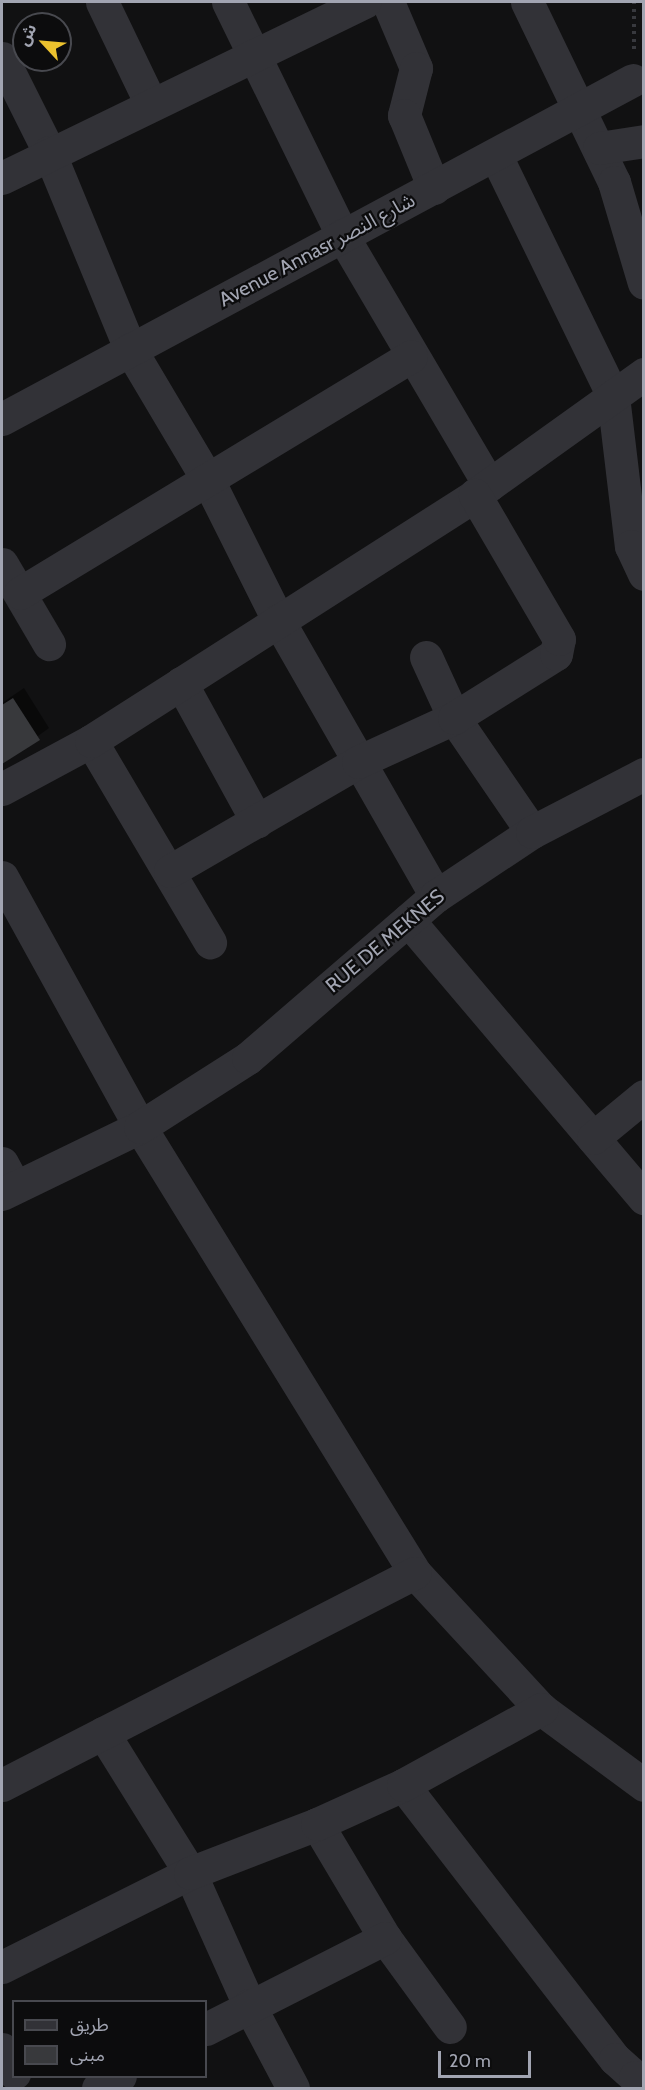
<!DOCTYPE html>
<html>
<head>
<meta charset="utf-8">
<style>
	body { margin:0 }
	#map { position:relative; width:645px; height:2090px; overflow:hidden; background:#111112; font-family:Cabin,"Noto Sans Arabic",sans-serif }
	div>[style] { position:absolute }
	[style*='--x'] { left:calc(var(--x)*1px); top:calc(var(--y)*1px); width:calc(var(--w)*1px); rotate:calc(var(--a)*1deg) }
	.shadow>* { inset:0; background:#0007 }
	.building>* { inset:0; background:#38393c }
	.path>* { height:4px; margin-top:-2px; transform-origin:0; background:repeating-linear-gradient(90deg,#38393e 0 3px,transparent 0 7.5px) }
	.minor>* { height:33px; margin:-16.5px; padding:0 16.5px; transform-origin:16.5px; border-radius:16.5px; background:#323237 }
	span { translate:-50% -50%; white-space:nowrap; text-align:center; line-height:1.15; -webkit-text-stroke:4.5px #0c0c0d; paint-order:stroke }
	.street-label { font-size:20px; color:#a2a5b2 }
	.frame { position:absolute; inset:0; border:3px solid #a2a5b2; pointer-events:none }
	.legend { position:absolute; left:12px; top:2000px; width:195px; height:78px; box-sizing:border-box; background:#0c0c0d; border:2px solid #48494f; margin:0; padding:8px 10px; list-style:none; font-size:18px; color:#a2a5b2 }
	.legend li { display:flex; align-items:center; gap:12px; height:30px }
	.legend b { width:30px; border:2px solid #48494f }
	.north { position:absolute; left:12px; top:12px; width:60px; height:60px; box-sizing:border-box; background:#0c0c0d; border:2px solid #48494f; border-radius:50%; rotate:296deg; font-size:16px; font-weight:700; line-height:24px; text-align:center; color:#a2a5b2 }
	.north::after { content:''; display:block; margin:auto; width:21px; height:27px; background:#ecc22e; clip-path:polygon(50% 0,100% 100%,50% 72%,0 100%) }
	.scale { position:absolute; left:438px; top:2051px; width:93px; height:27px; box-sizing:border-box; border:3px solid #a2a5b2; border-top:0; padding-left:8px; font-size:18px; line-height:21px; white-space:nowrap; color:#a2a5b2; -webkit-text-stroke:4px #0c0c0d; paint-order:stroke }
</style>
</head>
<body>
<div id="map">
	<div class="shadow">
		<div style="clip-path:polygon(24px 688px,49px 728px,2px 762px,2px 703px)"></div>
	</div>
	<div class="building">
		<div style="clip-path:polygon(13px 698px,40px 740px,2px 764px,2px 705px)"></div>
	</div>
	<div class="path">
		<div style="--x:634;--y:49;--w:47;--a:-90"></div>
	</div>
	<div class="minor">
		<div style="--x:102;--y:2;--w:113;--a:64.3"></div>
		<div style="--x:228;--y:2;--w:259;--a:63.9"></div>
		<div style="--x:342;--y:235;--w:290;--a:59.5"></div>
		<div style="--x:388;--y:2;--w:72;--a:67"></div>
		<div style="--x:416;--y:68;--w:49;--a:104.3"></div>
		<div style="--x:404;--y:115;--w:79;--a:67.7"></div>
		<div style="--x:527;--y:2;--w:200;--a:64.2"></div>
		<div style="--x:614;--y:182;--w:105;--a:73.5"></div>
		<div style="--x:2;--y:58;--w:105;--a:63.4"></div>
		<div style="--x:49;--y:152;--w:213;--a:67.6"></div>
		<div style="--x:130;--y:349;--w:155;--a:59.3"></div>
		<div style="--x:209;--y:482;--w:154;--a:63.4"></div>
		<div style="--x:278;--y:620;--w:318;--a:60.2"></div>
		<div style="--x:599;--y:148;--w:46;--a:-8.8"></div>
		<div style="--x:496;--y:156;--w:267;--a:64"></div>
		<div style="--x:613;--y:396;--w:151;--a:83.2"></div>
		<div style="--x:631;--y:546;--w:31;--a:65"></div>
		<div style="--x:2;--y:178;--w:403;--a:-25.9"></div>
		<div style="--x:2;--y:419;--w:716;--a:-28.25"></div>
		<div style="--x:2;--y:564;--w:93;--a:59.6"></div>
		<div style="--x:20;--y:593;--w:457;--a:-31.2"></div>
		<div style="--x:426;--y:657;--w:67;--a:65.3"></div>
		<div style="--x:454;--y:718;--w:138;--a:55.6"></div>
		<div style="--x:181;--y:683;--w:158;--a:61.2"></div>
		<div style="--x:91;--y:741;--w:234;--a:59.4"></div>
		<div style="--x:2;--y:789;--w:101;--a:-28.3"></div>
		<div style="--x:91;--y:741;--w:456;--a:-32.6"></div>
		<div style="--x:475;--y:495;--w:208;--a:-35.6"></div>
		<div style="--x:170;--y:871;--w:217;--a:-30.1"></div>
		<div style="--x:358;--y:762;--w:106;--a:-24.6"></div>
		<div style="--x:454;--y:718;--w:120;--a:-32.1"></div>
		<div style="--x:556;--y:654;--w:15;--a:-79"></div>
		<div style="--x:559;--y:639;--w:167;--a:-120.3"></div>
		<div style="--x:2;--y:877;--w:286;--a:61.1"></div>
		<div style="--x:140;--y:1127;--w:524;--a:58.34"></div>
		<div style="--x:415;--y:1573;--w:185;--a:47.2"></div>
		<div style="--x:541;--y:1709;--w:128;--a:36.4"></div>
		<div style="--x:408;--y:920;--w:365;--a:49.7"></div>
		<div style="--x:593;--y:1138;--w:66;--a:-39.5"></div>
		<div style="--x:2;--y:1163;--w:27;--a:62"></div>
		<div style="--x:2;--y:1194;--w:153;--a:-25.9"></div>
		<div style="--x:140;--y:1127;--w:128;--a:-32.6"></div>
		<div style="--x:248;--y:1058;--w:248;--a:-40.8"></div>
		<div style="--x:436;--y:896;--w:115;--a:-33.7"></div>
		<div style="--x:532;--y:832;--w:126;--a:-27.4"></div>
		<div style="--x:103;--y:1733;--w:165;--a:58.1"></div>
		<div style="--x:190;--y:1873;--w:145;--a:65.9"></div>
		<div style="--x:249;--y:2005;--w:94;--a:62.1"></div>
		<div style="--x:2;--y:1785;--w:464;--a:-27.2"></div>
		<div style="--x:403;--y:1785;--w:346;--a:52.3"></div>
		<div style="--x:615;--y:2059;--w:27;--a:42"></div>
		<div style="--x:635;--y:2077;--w:9;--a:6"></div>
		<div style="--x:317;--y:1824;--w:133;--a:59.2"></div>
		<div style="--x:385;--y:1938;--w:110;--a:53.9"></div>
		<div style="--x:2;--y:1967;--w:210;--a:-26.6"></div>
		<div style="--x:190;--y:1873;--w:136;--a:-21.1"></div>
		<div style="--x:317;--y:1824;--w:94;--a:-24.4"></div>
		<div style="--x:403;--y:1785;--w:158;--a:-28.8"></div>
		<div style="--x:206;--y:2029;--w:201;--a:-26.9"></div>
		<div style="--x:2;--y:2049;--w:27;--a:63"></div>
		<div style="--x:98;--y:2088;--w:25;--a:-29"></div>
	</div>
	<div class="street-label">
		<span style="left:317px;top:250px;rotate:-28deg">Avenue Annasr شارع النصر</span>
		<span style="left:385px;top:941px;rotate:-40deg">RUE DE MEKNES</span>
	</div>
	<div class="frame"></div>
	<ul class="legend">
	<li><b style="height:8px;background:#323237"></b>طريق</li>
	<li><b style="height:16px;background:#38393c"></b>مبنى</li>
	</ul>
	<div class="north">ش</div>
	<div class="scale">20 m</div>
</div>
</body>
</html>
